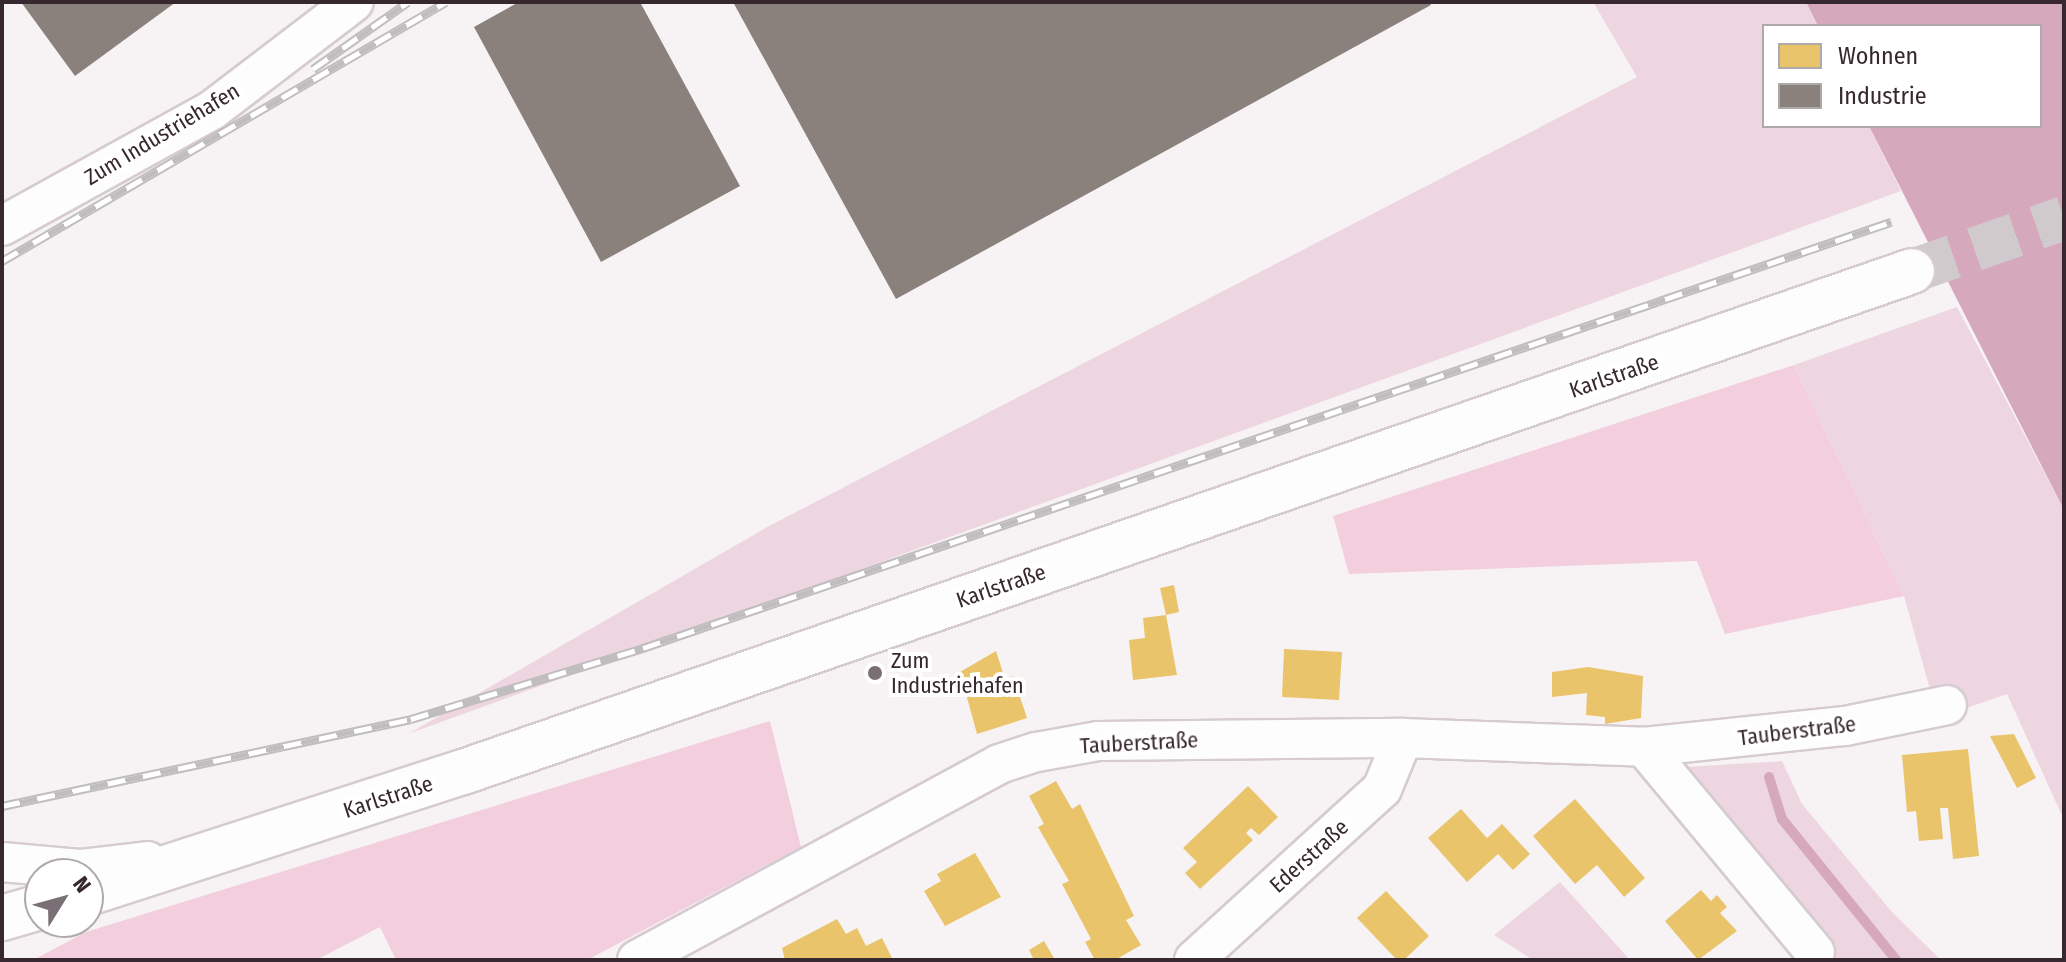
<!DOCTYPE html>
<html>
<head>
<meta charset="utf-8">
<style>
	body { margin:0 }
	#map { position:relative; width:2066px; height:962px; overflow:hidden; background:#f7f3f5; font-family:"Fira Sans Condensed",sans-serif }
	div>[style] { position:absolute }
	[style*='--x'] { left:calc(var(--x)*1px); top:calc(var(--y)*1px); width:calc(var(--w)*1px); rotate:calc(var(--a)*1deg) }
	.green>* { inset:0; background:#eed6e1 }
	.forest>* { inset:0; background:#f3cedd }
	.water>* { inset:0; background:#d5a8bc }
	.homes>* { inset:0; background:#e9c46a }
	.industry>* { inset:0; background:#8a817c }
	.stream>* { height:10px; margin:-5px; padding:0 5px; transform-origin:5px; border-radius:5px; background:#d5a8bc }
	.tertiary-tunnel>* { height:44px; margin-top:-22px; transform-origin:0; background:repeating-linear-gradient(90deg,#d1cacd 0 44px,transparent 0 66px) }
	.roads { filter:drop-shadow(2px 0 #d5cbd0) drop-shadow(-2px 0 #d5cbd0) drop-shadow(0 2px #d5cbd0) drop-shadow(0 -2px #d5cbd0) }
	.minor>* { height:38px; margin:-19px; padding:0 19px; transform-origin:19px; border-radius:19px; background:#fefdfe }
	.tertiary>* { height:44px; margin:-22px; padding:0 22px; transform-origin:22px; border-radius:22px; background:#fefdfe }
	.rail>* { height:9px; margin-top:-4.5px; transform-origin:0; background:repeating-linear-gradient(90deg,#fff 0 18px,#c0bdbf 0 36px); box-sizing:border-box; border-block:2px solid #c0bdbf }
	.dots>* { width:22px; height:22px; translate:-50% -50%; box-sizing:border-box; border:4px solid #fff; border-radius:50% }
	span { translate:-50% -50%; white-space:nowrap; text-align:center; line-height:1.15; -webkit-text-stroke:8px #fff; paint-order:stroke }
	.street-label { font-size:22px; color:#37282f }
	.poi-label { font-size:22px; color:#37282f }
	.left { translate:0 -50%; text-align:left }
	.frame { position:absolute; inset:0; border:4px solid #37282f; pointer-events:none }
	.legend { position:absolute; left:1762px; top:24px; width:280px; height:104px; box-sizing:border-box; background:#fff; border:2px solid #afa9ac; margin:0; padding:10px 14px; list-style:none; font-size:24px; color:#37282f }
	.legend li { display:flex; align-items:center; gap:16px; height:40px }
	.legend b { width:40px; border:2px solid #afa9ac }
	.north { position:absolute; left:24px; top:858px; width:80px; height:80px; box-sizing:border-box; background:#fff; border:2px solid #afa9ac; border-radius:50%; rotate:53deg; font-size:22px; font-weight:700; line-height:32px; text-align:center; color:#37282f }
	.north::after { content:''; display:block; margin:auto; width:28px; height:36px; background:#7a6f74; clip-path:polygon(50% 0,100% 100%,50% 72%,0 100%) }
</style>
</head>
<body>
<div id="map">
	<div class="green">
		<div style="clip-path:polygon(1593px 2px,1806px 2px,1818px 26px,1764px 26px,1764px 126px,1869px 126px,1901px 191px,408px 734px,769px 526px,1637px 77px)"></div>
		<div style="clip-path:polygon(1957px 307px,2064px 510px,2064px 820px,2007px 694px,1938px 718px,1904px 596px,1794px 365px)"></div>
		<div style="clip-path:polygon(1782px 761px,1802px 804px,1892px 912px,1941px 960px,1827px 960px,1671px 768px)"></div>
		<div style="clip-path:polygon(1560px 882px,1630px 960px,1533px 960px,1494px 935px)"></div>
	</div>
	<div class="forest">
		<div style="clip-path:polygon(1794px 365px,1904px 596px,1725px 634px,1697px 561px,1349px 574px,1333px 516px)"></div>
		<div style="clip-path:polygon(770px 721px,801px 847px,587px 960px,396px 960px,380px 927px,316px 960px,33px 960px,86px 932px)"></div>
	</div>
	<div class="water">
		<div style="clip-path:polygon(1806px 2px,2064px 2px,2064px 510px,1869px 126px,2040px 126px,2040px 26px,1818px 26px)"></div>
	</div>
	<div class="homes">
		<div style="clip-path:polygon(1174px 585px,1179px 612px,1166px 615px,1160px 588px)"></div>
		<div style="clip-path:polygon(1166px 615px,1177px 675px,1133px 680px,1129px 640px,1145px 638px,1143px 618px)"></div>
		<div style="clip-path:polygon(1284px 649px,1342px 652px,1339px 700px,1282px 697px)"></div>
		<div style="clip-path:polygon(996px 651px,1005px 679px,1013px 676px,1027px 718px,977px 734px,960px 672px)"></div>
		<div style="clip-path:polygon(1588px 667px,1643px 676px,1641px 718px,1605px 724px,1605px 717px,1586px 715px,1587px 693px,1552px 697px,1552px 672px)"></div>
		<div style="clip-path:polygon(2014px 734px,2036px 778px,2017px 788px,1990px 736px)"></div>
		<div style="clip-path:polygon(1968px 749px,1979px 856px,1953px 859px,1948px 808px,1940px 808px,1943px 839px,1919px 841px,1916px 811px,1907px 812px,1902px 755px)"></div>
		<div style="clip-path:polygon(1056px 781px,1072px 809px,1080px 804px,1134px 916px,1126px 920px,1141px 945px,1115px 960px,1095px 960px,1085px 942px,1091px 939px,1062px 884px,1069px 881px,1038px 827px,1044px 824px,1029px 796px)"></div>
		<div style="clip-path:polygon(1248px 786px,1278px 817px,1259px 835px,1251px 828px,1246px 833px,1253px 840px,1200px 889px,1185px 873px,1197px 862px,1183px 848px)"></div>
		<div style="clip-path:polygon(1575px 799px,1645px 878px,1624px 897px,1597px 865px,1575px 884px,1533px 836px)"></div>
		<div style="clip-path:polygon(1461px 809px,1487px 838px,1502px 824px,1530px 854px,1513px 870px,1498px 854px,1467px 882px,1428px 838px)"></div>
		<div style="clip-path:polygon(975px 853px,1001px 897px,945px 926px,924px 891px,941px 881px,937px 874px)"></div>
		<div style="clip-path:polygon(1701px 890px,1711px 901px,1717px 895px,1727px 907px,1720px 913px,1737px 931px,1698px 960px,1665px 921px)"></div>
		<div style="clip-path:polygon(1386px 891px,1429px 936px,1404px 960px,1397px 960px,1357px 918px)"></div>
		<div style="clip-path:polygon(837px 919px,846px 934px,857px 928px,866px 946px,882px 938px,893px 960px,785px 960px,782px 948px)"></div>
		<div style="clip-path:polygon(1044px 941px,1055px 960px,1034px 960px,1029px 950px)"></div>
	</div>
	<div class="industry">
		<div style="clip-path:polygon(21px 2px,176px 2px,75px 76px)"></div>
		<div style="clip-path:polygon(519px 2px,640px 2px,740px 186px,601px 262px,474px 27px)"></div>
		<div style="clip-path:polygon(733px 2px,1429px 2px,1431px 5px,896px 299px)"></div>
	</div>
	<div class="stream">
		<div style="--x:1769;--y:777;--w:44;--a:72.8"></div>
		<div style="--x:1782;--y:819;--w:181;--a:51"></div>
	</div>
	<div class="tertiary-tunnel">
		<div style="--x:1912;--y:271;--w:161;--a:-19.2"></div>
	</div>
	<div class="roads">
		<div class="minor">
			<div style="--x:2;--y:226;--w:240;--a:-28.9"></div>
			<div style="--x:212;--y:110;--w:178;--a:-37.3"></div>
			<div style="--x:1644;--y:747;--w:267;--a:50.2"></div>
			<div style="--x:2;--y:862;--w:78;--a:5.1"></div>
			<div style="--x:80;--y:869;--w:68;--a:-6.7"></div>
			<div style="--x:637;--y:960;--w:412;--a:-28.4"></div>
			<div style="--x:999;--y:764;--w:40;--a:-18"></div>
			<div style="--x:1037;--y:752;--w:62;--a:-10.2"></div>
			<div style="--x:1098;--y:741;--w:305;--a:-0.6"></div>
			<div style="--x:1403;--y:738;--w:241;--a:2.1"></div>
			<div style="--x:1644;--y:747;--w:202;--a:-6"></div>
			<div style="--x:1845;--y:726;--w:104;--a:-11.6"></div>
			<div style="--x:1194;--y:960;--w:254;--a:-42.3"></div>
			<div style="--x:1382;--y:789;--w:55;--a:-67.6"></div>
		</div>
		<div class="tertiary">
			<div style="--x:88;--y:893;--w:394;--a:-17.9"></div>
			<div style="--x:463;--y:772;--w:1533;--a:-19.07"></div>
			<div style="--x:2;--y:918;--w:40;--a:-16"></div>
		</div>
	</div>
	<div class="rail">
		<div style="--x:313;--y:69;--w:116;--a:-35.2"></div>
		<div style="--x:2;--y:261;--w:514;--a:-30.26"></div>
		<div style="--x:2;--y:806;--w:418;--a:-12"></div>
		<div style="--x:411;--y:719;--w:243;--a:-17"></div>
		<div style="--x:643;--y:648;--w:1319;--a:-18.85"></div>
	</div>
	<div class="dots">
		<div style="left:875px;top:673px;background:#7a6f74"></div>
	</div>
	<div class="street-label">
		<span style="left:162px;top:134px;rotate:-31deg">Zum Industriehafen</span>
		<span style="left:1614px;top:376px;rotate:-19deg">Karlstraße</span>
		<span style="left:1001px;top:586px;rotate:-19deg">Karlstraße</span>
		<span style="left:1797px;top:731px;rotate:-7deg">Tauberstraße</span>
		<span style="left:1139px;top:743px;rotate:-3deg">Tauberstraße</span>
		<span style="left:388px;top:797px;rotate:-18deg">Karlstraße</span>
		<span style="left:1309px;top:856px;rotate:-42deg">Ederstraße</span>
	</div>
	<div class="poi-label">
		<span class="left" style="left:891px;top:673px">Zum<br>Industriehafen</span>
	</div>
	<div class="frame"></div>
	<ul class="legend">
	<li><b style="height:22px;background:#e9c46a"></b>Wohnen</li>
	<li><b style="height:22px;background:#8a817c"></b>Industrie</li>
	</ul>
	<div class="north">N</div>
</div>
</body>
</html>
